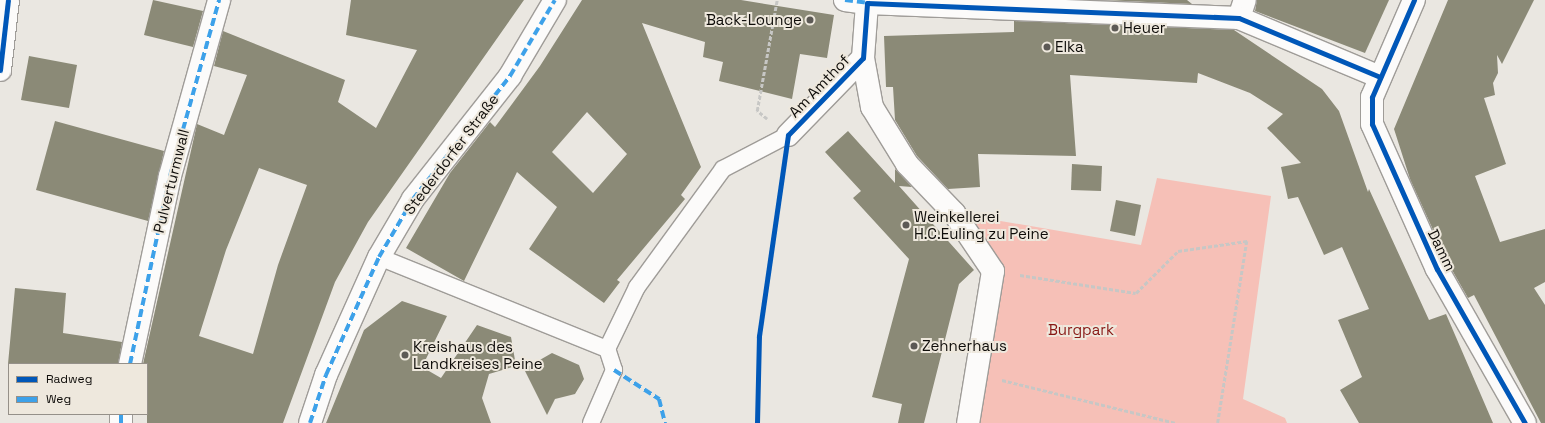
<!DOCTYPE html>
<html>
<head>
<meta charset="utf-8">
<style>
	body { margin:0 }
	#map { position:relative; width:1545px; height:423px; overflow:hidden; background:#eae7e1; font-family:"Space Grotesk",sans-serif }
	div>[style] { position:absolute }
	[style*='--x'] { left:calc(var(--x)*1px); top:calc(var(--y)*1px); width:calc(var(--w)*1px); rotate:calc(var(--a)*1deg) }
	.green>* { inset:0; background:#f6c0b7 }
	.building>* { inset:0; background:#8b8a77 }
	.path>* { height:2.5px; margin-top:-1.25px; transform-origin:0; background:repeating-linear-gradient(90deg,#c7c7c5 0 4px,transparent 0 6px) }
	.roads { filter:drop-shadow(1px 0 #9f9c98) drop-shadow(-1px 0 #9f9c98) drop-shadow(0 1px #9f9c98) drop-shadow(0 -1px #9f9c98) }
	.service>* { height:16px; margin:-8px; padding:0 8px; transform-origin:8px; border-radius:8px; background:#fcfbfa }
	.pedestrian>* { height:22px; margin:-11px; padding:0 11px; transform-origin:11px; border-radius:11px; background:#fcfbfa }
	.minor>* { height:22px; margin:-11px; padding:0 11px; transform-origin:11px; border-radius:11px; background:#fcfbfa }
	.tertiary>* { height:22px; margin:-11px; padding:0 11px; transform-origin:11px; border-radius:11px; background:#fcfbfa }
	.quiet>* { height:4px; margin-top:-2px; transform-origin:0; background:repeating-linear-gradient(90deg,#3da1e9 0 8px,transparent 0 12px) }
	.cycleway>* { height:5px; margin:-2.5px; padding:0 2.5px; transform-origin:2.5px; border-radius:2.5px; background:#0057b8 }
	.dots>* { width:11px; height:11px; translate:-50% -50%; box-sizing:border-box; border:2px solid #eee8dd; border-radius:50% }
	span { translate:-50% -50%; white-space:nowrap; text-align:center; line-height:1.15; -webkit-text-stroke:4px #eee8dd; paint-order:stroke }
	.poi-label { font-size:15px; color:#0f0d0a }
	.right { translate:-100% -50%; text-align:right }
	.left { translate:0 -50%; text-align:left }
	.street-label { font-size:15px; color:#0f0d0a }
	.park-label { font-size:15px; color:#881815 }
	.legend { position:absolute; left:8px; top:363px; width:140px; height:52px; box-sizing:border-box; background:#eee8dd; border:1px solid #959089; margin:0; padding:5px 7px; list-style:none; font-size:12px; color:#0f0d0a }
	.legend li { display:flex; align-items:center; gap:8px; height:20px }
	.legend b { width:20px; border:1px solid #959089 }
</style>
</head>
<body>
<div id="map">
	<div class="green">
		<div style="clip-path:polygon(1157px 178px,1271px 196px,1243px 399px,1285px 418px,1287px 423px,968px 423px,993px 271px,954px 213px,1141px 245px)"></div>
	</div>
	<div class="building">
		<div style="clip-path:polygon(153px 0,203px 11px,193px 47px,144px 35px)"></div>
		<div style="clip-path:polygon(evenodd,351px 0,524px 0,368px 222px,335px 282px,283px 423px,147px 423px,147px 364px,143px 364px,197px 124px,224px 135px,247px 75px,214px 66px,223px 31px,345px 80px,338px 102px,376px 128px,417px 50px,346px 35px,351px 0,259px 168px,307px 185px,278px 265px,253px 354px,199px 336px,226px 250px,259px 168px)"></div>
		<div style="clip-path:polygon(evenodd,582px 0,741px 0,834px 15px,827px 58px,800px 54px,792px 99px,719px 81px,723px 62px,703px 57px,705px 42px,642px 23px,701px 167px,681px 195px,685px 199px,617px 280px,620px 282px,604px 303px,529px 249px,557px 207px,517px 172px,464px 281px,406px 248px,450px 173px,490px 122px,495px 127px,540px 66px,582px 0,587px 112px,627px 154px,593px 193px,552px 152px,587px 112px)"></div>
		<div style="clip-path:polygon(1103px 0,1187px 0,1192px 4px)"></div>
		<div style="clip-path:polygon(1257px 0,1389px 0,1365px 53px,1255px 11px)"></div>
		<div style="clip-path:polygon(1448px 0,1534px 0,1502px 64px,1497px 55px,1498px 73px,1493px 83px,1495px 95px,1484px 98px,1506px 164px,1475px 176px,1500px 242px,1545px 229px,1545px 282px,1534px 288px,1545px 305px,1545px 423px,1541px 423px,1474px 295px,1468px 298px,1448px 263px,1410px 179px,1394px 129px)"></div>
		<div style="clip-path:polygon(1014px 21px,1234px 30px,1322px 89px,1339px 111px,1368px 192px,1369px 189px,1429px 320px,1446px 314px,1493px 423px,1359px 423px,1340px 390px,1362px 377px,1338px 320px,1369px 309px,1342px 247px,1324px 255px,1298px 197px,1288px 199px,1281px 167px,1301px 163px,1267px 128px,1283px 114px,1250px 93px,1198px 73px,1197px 83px,1070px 75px,1076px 156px,978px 154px,980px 187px,948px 189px,917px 156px,895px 120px,893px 87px,886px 87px,884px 36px,1014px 32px)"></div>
		<div style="clip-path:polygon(29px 56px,77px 65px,69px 108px,21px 100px)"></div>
		<div style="clip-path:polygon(55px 121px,164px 151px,148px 221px,36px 190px)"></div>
		<div style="clip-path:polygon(848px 131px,895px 183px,895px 169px,912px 187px,899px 186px,974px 270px,959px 284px,924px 423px,898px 423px,902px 404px,872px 397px,909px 259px,853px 198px,861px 191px,825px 152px)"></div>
		<div style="clip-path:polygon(1072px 164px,1102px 166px,1101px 191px,1071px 190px)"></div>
		<div style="clip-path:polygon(1116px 200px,1141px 205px,1135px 236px,1110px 231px)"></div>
		<div style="clip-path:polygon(15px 288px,66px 293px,63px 333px,122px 342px,118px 364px,8px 364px)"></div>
		<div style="clip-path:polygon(402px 301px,447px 316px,422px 367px,441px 378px,477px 325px,511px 337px,516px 366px,489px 374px,482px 398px,491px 423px,326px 423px,364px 330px)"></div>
		<div style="clip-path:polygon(552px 353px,579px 365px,584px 379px,575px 394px,555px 399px,547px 415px,524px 369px)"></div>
	</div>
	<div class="path">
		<div style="--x:767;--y:119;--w:13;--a:-141"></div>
		<div style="--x:757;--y:111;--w:113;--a:-79.8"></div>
		<div style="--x:1020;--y:275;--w:117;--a:8.8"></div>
		<div style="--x:1136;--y:293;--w:59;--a:-45"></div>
		<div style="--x:1178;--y:251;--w:70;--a:-8.2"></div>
		<div style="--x:1247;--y:241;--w:184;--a:99.1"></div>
		<div style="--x:1002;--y:380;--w:179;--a:13.9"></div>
	</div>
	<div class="roads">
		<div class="service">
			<div style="--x:379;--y:257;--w:246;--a:22"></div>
			<div style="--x:591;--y:423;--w:58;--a:-66.5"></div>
			<div style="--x:614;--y:370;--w:22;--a:-108"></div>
			<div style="--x:607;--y:349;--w:69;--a:-64.2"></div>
			<div style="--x:637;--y:287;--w:146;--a:-53.9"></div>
			<div style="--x:723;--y:169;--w:73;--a:-27.6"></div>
		</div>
		<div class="pedestrian">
			<div style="--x:845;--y:0;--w:22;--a:8"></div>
		</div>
		<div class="minor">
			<div style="--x:1414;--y:0;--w:106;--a:113.4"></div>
			<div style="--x:1372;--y:97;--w:27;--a:90"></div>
			<div style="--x:1372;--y:124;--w:159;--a:65.9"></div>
			<div style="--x:1437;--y:269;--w:177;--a:60.3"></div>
			<div style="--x:1239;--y:18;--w:19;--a:-72"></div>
			<div style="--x:863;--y:58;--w:50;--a:79.6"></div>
			<div style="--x:872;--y:107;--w:67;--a:58.4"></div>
			<div style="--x:907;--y:164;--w:68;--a:46.2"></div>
			<div style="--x:954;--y:213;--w:70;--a:56.1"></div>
			<div style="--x:993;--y:271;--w:154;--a:99.3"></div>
			<div style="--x:788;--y:135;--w:107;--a:-45.8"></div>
			<div style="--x:863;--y:58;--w:55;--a:-85.8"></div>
			<div style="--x:867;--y:3;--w:372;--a:2.3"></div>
			<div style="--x:1239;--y:18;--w:153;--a:22.7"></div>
			<div style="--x:130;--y:364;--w:192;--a:-78"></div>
			<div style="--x:170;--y:176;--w:183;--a:-74.4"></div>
			<div style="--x:121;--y:423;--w:9;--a:-90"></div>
			<div style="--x:310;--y:423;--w:51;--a:-71.6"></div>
			<div style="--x:326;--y:375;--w:129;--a:-65.8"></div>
			<div style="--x:379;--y:257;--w:67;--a:-59.6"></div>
			<div style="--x:413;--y:199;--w:157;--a:-51.7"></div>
			<div style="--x:510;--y:76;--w:88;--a:-59.4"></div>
		</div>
		<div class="tertiary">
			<div style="--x:0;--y:70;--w:70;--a:-83.5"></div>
		</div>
	</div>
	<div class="quiet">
		<div style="--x:845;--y:0;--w:25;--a:7"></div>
		<div style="--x:130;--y:364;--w:192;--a:-78"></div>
		<div style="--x:170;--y:176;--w:183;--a:-74.4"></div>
		<div style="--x:614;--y:370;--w:54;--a:32.8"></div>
		<div style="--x:659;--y:399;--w:25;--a:76"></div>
		<div style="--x:121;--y:423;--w:9;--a:-90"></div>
		<div style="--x:310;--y:423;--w:51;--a:-71.6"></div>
		<div style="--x:326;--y:375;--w:129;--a:-65.8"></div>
		<div style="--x:379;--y:257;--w:67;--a:-59.6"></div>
		<div style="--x:413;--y:199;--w:157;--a:-51.7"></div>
		<div style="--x:510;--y:76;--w:88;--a:-59.4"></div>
	</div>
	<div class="cycleway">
		<div style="--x:1414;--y:0;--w:106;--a:113.4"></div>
		<div style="--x:1372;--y:97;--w:27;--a:90"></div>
		<div style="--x:1372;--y:124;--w:159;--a:65.9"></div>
		<div style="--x:1437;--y:269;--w:177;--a:60.3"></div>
		<div style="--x:0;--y:70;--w:70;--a:-83.5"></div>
		<div style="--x:757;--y:423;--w:87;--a:-88.7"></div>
		<div style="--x:759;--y:336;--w:203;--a:-81.8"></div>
		<div style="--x:788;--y:135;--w:107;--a:-45.8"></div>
		<div style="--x:863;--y:58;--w:55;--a:-85.8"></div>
		<div style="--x:867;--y:3;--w:372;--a:2.3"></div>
		<div style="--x:1239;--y:18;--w:153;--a:22.7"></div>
	</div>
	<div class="dots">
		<div style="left:810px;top:20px;background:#5c5955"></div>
		<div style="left:1115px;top:28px;background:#5c5955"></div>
		<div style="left:1047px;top:47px;background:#5c5955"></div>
		<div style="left:906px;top:225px;background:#5c5955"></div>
		<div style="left:914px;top:346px;background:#5c5955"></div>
		<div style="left:405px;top:355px;background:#5c5955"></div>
	</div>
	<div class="poi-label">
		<span class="right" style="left:802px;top:20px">Back-Lounge</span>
		<span class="left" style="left:1123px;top:28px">Heuer</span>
		<span class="left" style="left:1055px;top:47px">Elka</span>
		<span class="left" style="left:914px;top:225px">Weinkellerei<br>H.C.Euling zu Peine</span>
		<span class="left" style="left:413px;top:355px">Kreishaus des<br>Landkreises Peine</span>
		<span class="left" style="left:922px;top:346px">Zehnerhaus</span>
	</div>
	<div class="street-label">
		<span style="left:819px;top:86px;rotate:-46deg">Am Amthof</span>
		<span style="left:451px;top:154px;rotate:-53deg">Stederdorfer Straße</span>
		<span style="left:171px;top:181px;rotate:-76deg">Pulverturmwall</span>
		<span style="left:1442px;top:250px;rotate:64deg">Damm</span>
	</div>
	<div class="park-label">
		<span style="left:1081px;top:330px">Burgpark</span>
	</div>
	<ul class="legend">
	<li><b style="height:5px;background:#0057b8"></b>Radweg</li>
	<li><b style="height:5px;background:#3da1e9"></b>Weg</li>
	</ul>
</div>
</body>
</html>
